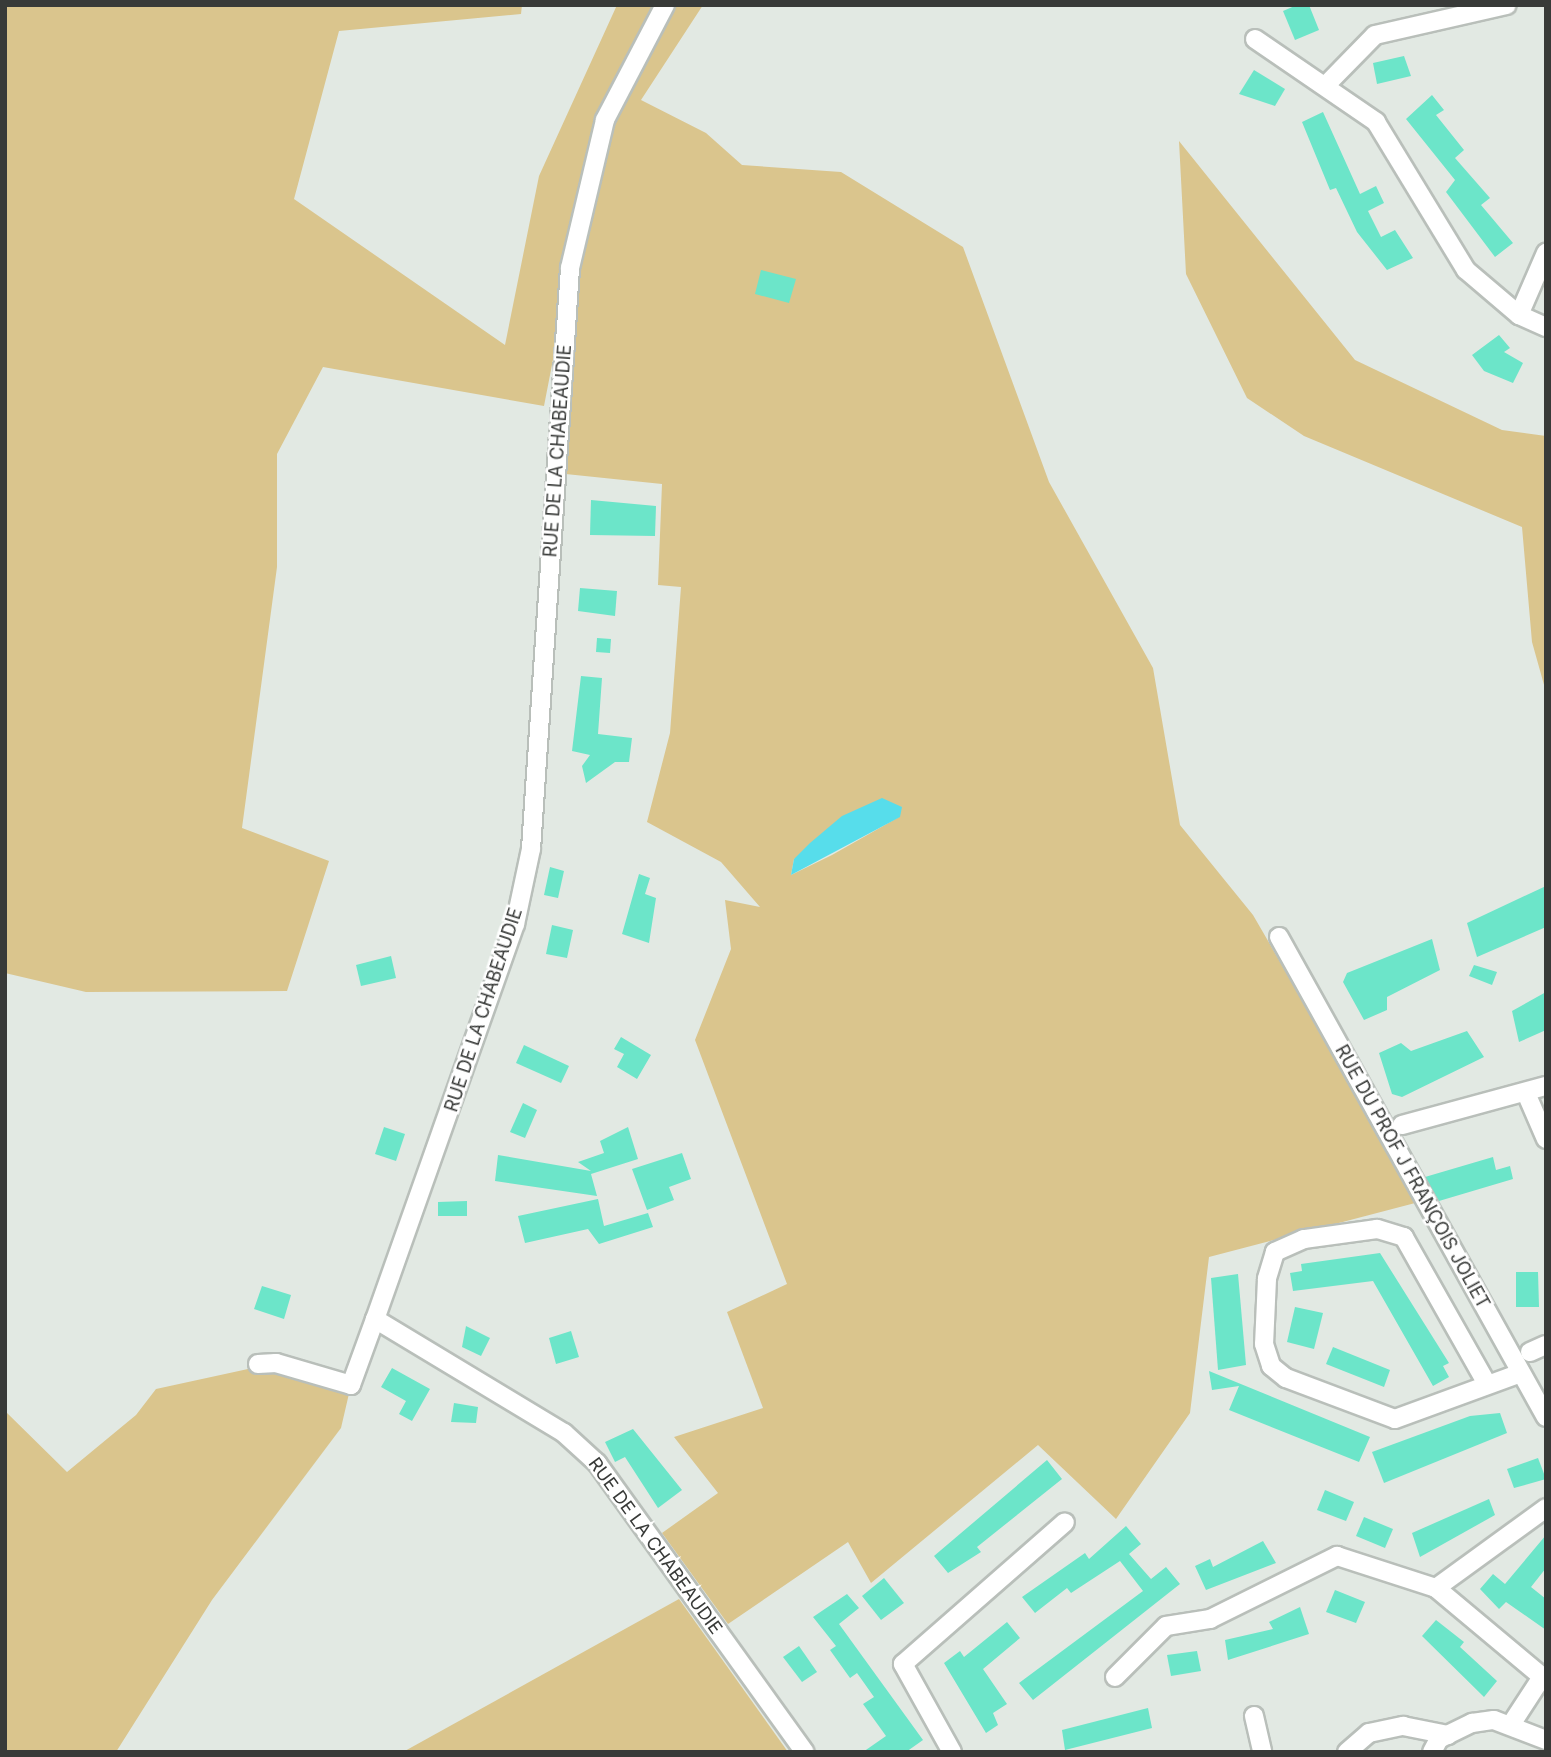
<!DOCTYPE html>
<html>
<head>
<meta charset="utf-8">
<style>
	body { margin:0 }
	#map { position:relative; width:1551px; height:1757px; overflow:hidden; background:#e2e9e3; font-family:Inter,sans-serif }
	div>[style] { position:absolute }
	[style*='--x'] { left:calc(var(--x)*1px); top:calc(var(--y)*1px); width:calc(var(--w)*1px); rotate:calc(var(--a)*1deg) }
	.green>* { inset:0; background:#dac58d }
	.water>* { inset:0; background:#57ddeb }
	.building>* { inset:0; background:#6ce5c9 }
	.roads { filter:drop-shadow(2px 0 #b9bfba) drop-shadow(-2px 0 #b9bfba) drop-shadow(0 2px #b9bfba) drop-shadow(0 -2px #b9bfba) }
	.minor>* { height:18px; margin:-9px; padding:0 9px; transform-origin:9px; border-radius:9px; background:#fff }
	span { translate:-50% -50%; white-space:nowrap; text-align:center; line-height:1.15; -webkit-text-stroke:5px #fff; paint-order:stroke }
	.street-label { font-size:18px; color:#383a38 }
	.frame { position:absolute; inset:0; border:7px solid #383a38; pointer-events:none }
</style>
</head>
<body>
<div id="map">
	<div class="green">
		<div style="clip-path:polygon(evenodd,5px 5px,522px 5px,521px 14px,339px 31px,294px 199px,505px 345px,539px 176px,617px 5px,703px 5px,641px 100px,706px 133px,742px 165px,841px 172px,963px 247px,1049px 482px,1153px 668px,1180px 825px,1253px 915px,1419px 1202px,1209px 1257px,1190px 1413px,1116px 1519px,1038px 1445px,871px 1583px,848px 1542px,728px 1624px,662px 1533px,718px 1493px,674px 1437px,763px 1408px,727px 1312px,787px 1284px,695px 1040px,731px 949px,725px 900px,760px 907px,721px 862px,647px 822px,670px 733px,681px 587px,658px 585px,662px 484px,556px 473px,569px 277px,544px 406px,323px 367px,277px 454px,277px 567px,242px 828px,329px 861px,287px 991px,86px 992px,5px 973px,5px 5px,899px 817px,832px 855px,791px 875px,794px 859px,899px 817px)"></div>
		<div style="clip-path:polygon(1179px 141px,1355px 360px,1502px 430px,1546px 436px,1546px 692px,1532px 642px,1522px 527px,1304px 436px,1247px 398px,1186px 274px)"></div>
		<div style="clip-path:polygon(276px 1363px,351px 1385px,341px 1428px,212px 1600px,116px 1752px,5px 1752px,5px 1411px,67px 1472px,136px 1415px,156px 1389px)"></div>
		<div style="clip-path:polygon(679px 1599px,788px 1752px,403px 1752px)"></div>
	</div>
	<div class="water">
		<div style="clip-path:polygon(882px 798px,902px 807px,900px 817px,791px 875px,794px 859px,810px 843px,842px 816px)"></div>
	</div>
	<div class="building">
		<div style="clip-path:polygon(1297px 5px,1309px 5px,1319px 30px,1295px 40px,1283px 11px)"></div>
		<div style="clip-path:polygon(1404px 56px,1411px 76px,1377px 84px,1373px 63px)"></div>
		<div style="clip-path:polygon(1254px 70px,1285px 89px,1275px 106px,1239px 94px)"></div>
		<div style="clip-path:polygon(1432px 95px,1444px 110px,1436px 115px,1464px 150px,1455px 158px,1490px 198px,1481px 205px,1513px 243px,1495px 257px,1446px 192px,1455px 180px,1406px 119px)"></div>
		<div style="clip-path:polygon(1323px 112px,1360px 194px,1376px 186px,1384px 203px,1368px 211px,1381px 237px,1395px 230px,1413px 258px,1387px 270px,1357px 232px,1336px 188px,1330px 190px,1302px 122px)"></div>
		<div style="clip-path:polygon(761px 270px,796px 279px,789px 303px,755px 294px)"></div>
		<div style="clip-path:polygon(1499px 335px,1510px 348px,1504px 352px,1523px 363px,1513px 383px,1484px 371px,1472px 355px)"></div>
		<div style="clip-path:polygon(591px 500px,656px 506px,655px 536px,590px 535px)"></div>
		<div style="clip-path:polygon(580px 588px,617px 591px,615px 616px,578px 611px)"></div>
		<div style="clip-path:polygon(597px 638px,611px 639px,610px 653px,596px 652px)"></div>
		<div style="clip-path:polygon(581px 676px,602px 678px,598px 734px,632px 738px,629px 762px,615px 762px,586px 783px,582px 766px,590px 755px,572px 751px)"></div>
		<div style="clip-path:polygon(550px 867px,564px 871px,558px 898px,544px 895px)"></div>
		<div style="clip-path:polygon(639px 874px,650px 878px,645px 894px,656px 898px,649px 943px,622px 934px)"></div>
		<div style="clip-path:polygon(1546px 886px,1546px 927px,1477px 957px,1467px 923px)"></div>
		<div style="clip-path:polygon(552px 925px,573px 930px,567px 958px,546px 954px)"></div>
		<div style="clip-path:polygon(1432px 939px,1440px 970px,1387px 997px,1387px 1010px,1364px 1020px,1343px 982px,1347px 973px)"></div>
		<div style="clip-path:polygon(391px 956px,396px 978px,361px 986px,356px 965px)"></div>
		<div style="clip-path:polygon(1474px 965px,1497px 972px,1492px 985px,1469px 976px)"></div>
		<div style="clip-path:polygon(1546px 992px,1546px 1030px,1519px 1042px,1512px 1011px)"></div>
		<div style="clip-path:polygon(1467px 1031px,1484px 1057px,1402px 1097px,1392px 1094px,1379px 1053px,1401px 1043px,1411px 1051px)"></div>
		<div style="clip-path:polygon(621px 1037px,651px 1055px,637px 1079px,617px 1067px,624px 1054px,614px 1049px)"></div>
		<div style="clip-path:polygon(524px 1045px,569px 1066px,561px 1083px,516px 1063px)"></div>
		<div style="clip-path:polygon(523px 1103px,537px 1110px,525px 1138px,510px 1132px)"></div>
		<div style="clip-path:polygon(384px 1127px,405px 1134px,396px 1161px,375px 1154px)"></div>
		<div style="clip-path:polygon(628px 1127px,638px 1159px,591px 1174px,597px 1196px,495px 1181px,498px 1155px,591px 1171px,578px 1162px,604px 1153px,600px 1141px)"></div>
		<div style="clip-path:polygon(682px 1153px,691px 1179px,669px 1187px,674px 1200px,647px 1210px,632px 1169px)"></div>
		<div style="clip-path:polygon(1493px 1157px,1496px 1170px,1510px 1166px,1513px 1179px,1439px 1201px,1425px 1177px)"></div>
		<div style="clip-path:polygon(598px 1199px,604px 1226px,648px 1213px,653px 1227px,599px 1244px,588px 1229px,525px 1243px,518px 1216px)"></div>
		<div style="clip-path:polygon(467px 1201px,467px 1216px,438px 1216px,438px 1202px)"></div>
		<div style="clip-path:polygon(1380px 1253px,1449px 1363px,1443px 1366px,1449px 1377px,1433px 1386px,1373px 1281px,1293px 1291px,1290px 1273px,1302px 1271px,1301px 1264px)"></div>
		<div style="clip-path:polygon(1516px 1272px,1538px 1272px,1539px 1307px,1516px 1307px)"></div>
		<div style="clip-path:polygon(1238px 1274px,1246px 1365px,1218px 1370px,1211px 1278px)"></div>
		<div style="clip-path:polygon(262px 1286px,291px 1295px,284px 1319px,254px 1309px)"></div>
		<div style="clip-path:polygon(1295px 1307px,1323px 1313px,1314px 1349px,1287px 1342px)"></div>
		<div style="clip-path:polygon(466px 1326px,490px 1338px,481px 1356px,462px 1347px)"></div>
		<div style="clip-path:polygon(571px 1331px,579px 1357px,556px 1364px,549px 1338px)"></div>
		<div style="clip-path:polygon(1333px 1347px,1390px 1370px,1384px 1387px,1326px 1364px)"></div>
		<div style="clip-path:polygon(392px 1368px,430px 1389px,412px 1421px,399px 1414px,406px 1401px,381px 1387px)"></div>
		<div style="clip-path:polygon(1209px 1371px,1370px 1437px,1359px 1462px,1229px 1410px,1239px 1386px,1212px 1390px)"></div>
		<div style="clip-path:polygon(454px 1403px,478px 1407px,476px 1423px,451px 1422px)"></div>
		<div style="clip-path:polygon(1500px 1413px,1507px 1433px,1384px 1483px,1372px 1452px,1470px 1416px)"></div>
		<div style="clip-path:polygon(633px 1429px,682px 1490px,658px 1508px,625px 1457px,615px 1462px,605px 1442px)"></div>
		<div style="clip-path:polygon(1538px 1458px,1546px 1479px,1514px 1488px,1507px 1469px)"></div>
		<div style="clip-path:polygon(1047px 1460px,1062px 1479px,977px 1547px,981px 1552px,948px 1573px,934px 1556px)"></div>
		<div style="clip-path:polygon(1325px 1490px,1354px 1502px,1346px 1521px,1317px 1510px)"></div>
		<div style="clip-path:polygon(1489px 1499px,1495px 1515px,1420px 1557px,1412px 1533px)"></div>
		<div style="clip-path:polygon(1364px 1517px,1393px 1529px,1385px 1548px,1356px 1536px)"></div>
		<div style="clip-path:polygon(1126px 1526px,1141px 1544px,1129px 1554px,1151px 1579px,1166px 1567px,1180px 1584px,1033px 1700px,1019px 1683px,1143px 1591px,1120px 1561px,1071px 1593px,1067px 1588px,1035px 1613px,1022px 1597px,1085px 1553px,1089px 1559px)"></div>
		<div style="clip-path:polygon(1546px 1535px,1546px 1568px,1531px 1587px,1546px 1599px,1546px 1630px,1506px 1602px,1499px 1609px,1480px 1589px,1493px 1574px,1505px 1584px)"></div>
		<div style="clip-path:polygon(1263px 1541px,1276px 1563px,1206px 1590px,1195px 1566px,1210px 1559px,1213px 1567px)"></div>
		<div style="clip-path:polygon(884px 1578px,904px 1603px,881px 1620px,862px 1596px)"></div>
		<div style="clip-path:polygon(1335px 1590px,1365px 1602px,1356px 1623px,1326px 1612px)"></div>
		<div style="clip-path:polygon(847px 1594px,859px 1608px,839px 1624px,923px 1740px,906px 1752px,863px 1752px,886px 1736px,863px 1704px,874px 1697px,857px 1673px,850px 1678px,830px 1650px,836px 1646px,813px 1617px)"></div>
		<div style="clip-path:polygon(1300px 1607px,1309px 1634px,1228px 1660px,1225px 1640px,1273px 1629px,1269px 1622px)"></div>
		<div style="clip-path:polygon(1436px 1620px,1464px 1642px,1460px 1647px,1497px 1681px,1484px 1697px,1422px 1636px)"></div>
		<div style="clip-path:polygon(1007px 1622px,1020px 1638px,983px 1669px,1007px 1704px,993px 1713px,998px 1725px,986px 1733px,944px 1663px,960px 1651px,964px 1657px)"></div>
		<div style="clip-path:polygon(799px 1646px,817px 1672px,802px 1682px,783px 1657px)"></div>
		<div style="clip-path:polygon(1197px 1651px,1201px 1671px,1171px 1676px,1167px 1655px)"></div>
		<div style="clip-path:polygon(1148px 1708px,1152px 1728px,1065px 1750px,1062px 1730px)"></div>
	</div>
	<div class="roads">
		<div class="minor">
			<div style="--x:665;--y:5;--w:130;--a:117.6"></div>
			<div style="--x:605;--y:120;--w:152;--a:103.3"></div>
			<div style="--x:570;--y:268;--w:582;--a:93.84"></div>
			<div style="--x:531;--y:849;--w:77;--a:102"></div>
			<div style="--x:515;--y:924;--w:419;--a:109.5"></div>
			<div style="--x:375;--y:1319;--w:221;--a:31.1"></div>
			<div style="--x:564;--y:1433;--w:45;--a:42.3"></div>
			<div style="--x:597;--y:1463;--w:356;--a:54.3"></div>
			<div style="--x:1255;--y:39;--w:147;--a:34.4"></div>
			<div style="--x:1376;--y:122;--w:173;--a:58.7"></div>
			<div style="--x:1466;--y:270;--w:70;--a:40.3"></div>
			<div style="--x:1519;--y:315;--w:30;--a:24"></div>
			<div style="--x:1328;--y:83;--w:67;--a:-45.6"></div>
			<div style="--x:1375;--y:35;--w:135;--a:-12.8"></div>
			<div style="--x:1519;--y:315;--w:68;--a:-66.5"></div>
			<div style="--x:1279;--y:937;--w:549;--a:60.92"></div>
			<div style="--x:1526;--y:1093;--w:50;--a:66.5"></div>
			<div style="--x:1402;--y:1125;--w:149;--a:-15.2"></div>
			<div style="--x:1530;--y:1352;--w:17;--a:-24"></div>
			<div style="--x:258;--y:1364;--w:18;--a:-3"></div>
			<div style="--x:276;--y:1363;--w:78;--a:16.3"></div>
			<div style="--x:351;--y:1385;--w:70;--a:-70"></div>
			<div style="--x:1487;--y:1384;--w:169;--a:-119.5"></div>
			<div style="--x:1404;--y:1237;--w:28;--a:-163"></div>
			<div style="--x:1377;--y:1229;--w:74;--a:172.2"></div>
			<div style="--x:1304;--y:1239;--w:32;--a:156"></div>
			<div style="--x:1275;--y:1252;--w:28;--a:107"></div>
			<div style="--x:1267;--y:1279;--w:65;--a:92.6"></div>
			<div style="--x:1264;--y:1344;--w:23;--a:72"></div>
			<div style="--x:1271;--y:1366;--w:19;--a:39"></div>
			<div style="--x:1286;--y:1378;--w:116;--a:20.6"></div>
			<div style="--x:1395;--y:1419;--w:134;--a:-20.1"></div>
			<div style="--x:1436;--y:1588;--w:136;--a:-36"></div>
			<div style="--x:1115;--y:1677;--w:72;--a:-45"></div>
			<div style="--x:1166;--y:1626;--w:45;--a:-9"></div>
			<div style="--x:1210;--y:1619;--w:142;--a:-26.4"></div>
			<div style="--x:1337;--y:1556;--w:104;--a:17.9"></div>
			<div style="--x:1436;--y:1588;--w:143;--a:39.9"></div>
			<div style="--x:1254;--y:1716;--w:37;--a:77"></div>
			<div style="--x:1512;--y:1723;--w:55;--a:-56.9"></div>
			<div style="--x:952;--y:1752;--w:101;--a:-119.1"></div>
			<div style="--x:903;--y:1664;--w:215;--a:-41.2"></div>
			<div style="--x:1347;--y:1752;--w:29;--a:-41"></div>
			<div style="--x:1369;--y:1733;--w:35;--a:-12"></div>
			<div style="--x:1403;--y:1726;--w:46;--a:11.3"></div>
			<div style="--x:1432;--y:1752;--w:15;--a:-62"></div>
			<div style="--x:1439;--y:1739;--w:37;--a:-26"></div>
			<div style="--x:1472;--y:1723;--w:22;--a:-8"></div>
			<div style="--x:1494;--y:1720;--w:56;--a:21"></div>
		</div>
	</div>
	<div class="street-label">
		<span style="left:558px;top:451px;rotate:-86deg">RUE DE LA CHABEAUDIE</span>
		<span style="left:484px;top:1010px;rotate:-72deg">RUE DE LA CHABEAUDIE</span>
		<span style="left:1412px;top:1177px;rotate:61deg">RUE DU PROF J FRANÇOIS JOLIET</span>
		<span style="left:655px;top:1546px;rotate:54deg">RUE DE LA CHABEAUDIE</span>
	</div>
	<div class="frame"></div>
</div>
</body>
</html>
